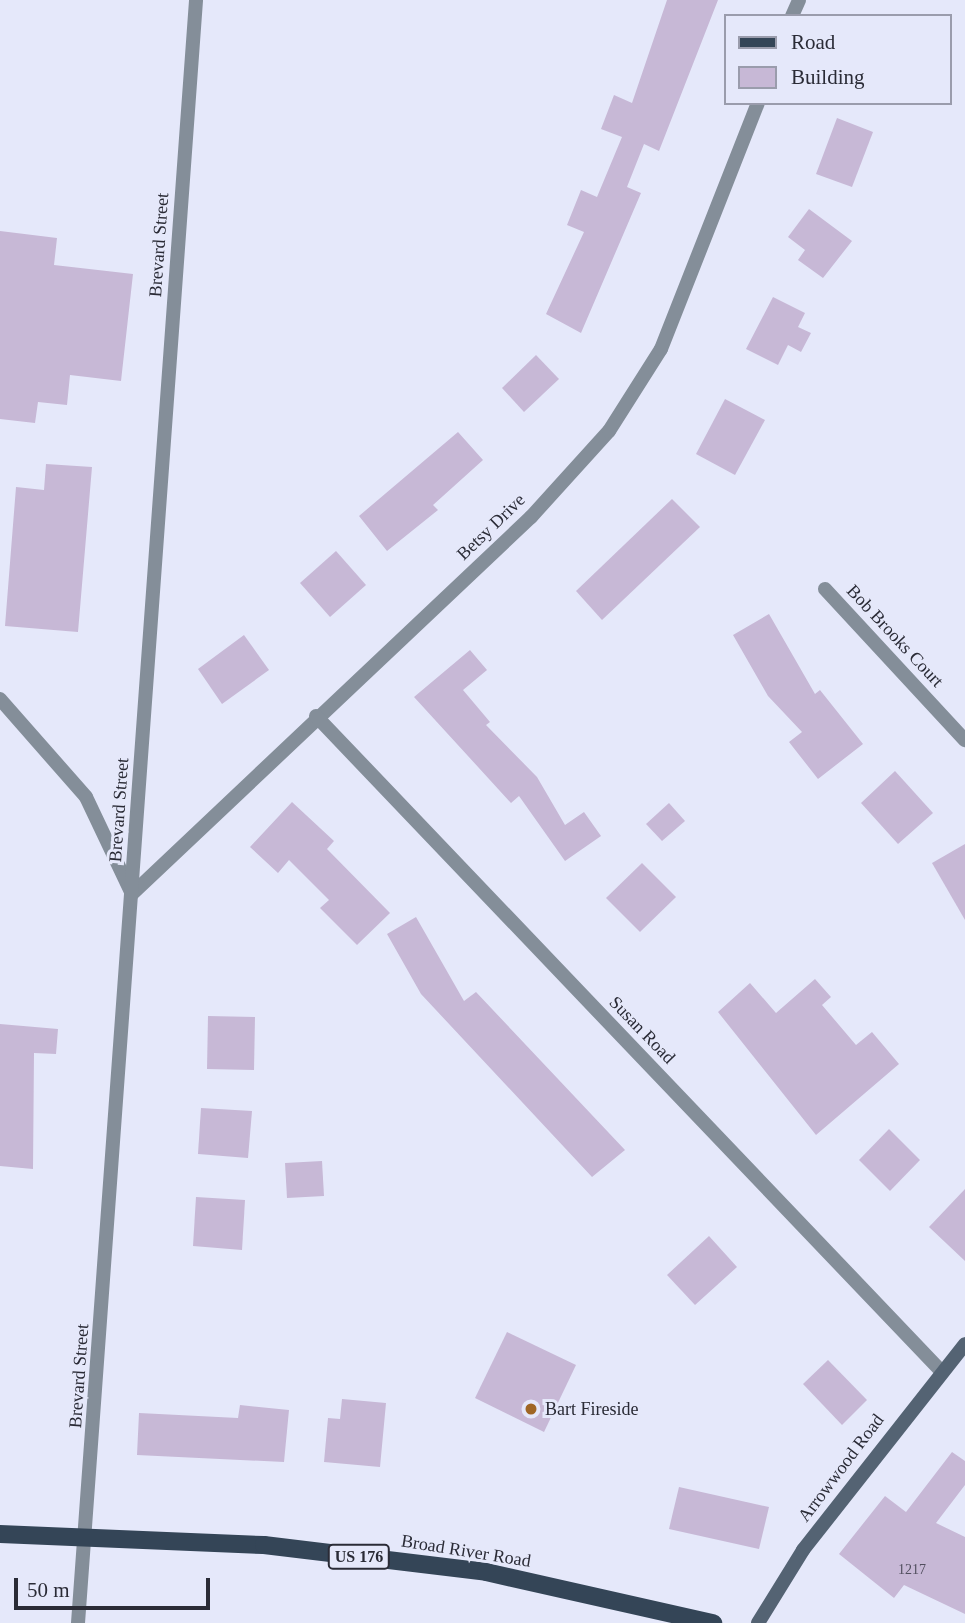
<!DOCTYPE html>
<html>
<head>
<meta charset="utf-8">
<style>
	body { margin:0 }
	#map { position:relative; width:965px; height:1623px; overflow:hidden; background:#e5e8fa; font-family:"Times New Roman",serif }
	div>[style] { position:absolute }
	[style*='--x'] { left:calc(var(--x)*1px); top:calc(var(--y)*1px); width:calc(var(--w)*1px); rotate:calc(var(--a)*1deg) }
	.building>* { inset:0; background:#c7b8d6 }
	.street>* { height:14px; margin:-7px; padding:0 7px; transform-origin:7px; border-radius:7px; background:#848e99 }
	.secondary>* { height:14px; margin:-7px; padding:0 7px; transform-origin:7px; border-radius:7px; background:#546373 }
	.primary>* { height:18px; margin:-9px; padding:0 9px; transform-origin:9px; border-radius:9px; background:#344557 }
	.dots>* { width:19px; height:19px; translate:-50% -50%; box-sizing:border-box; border:4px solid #e5e8fa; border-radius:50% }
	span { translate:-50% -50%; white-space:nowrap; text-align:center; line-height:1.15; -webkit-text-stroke:6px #e5e8fa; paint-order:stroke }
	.number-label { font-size:14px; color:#514e5e }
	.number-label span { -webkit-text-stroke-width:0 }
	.shield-label span { padding:2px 5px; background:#e5e8fa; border:2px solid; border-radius:5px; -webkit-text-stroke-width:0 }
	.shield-label { font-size:16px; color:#2a2b36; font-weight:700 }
	.street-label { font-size:18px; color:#2a2b36 }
	.poi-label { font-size:18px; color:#2a2b36 }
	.left { translate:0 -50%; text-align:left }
	.legend { position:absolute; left:724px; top:14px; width:228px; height:91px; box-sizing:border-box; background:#e5e8fa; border:2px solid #9a9cac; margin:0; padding:9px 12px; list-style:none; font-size:21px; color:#2a2b36 }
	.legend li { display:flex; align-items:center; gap:14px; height:35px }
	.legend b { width:35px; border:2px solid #9a9cac }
	.scale { position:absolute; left:14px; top:1578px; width:196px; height:32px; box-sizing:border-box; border:4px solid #2a2b36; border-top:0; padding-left:9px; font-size:21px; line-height:24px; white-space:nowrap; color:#2a2b36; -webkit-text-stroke:5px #e5e8fa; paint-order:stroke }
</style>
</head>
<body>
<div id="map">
	<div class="building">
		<div style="clip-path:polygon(667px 0,718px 0,659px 151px,644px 144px,627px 187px,641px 193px,581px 333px,546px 314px,584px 232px,567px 225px,581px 190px,597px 197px,622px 137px,601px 129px,614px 95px,632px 103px)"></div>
		<div style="clip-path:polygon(837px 118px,873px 132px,852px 187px,816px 174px)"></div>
		<div style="clip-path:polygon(809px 209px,852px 241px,823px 278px,798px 260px,805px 250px,788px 237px)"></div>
		<div style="clip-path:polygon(0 231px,57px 238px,54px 265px,133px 274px,121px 381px,70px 375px,67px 405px,38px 402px,35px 423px,0 419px)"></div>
		<div style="clip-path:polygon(773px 297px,805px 313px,798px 327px,811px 333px,801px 352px,788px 345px,778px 365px,746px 349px)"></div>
		<div style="clip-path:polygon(536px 355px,559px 379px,524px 412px,502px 388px)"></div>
		<div style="clip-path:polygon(725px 399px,765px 420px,735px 475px,696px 454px)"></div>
		<div style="clip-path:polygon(458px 432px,483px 460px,433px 505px,438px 510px,387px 551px,359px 516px)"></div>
		<div style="clip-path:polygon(46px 464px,92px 467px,78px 632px,5px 626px,16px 487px,44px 490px)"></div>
		<div style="clip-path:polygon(672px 499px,700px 527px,602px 620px,576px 591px)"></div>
		<div style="clip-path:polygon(336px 551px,366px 585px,330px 617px,300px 583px)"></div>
		<div style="clip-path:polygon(769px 614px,815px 694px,820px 690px,863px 744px,818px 779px,789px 742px,802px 732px,768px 696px,733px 635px)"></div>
		<div style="clip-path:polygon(244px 635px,269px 670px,222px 704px,198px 669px)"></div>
		<div style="clip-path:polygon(470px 650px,487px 670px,463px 690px,490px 722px,486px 725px,537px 777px,565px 825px,584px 812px,601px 836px,565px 861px,519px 796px,511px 803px,414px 697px)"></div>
		<div style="clip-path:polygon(895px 771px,933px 813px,898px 844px,861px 803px)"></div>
		<div style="clip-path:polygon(292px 802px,334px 841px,327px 849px,390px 913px,357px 945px,320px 908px,329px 900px,289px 860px,278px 873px,250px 847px)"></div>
		<div style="clip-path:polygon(669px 803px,685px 821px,662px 841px,646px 824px)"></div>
		<div style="clip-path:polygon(965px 844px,965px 920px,932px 863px)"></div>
		<div style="clip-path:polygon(642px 863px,676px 897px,640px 932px,606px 898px)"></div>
		<div style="clip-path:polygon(416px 917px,464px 1001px,476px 992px,625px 1150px,592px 1177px,421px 994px,387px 934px)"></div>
		<div style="clip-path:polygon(815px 979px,831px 997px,822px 1005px,856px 1045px,872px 1032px,899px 1064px,816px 1135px,718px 1012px,750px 983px,776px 1013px)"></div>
		<div style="clip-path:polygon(208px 1016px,255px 1017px,254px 1070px,207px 1069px)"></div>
		<div style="clip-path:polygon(0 1024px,58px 1029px,56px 1054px,34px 1053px,33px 1169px,0 1166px)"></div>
		<div style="clip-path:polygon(201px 1108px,252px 1111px,248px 1158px,198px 1154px)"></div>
		<div style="clip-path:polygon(889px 1129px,920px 1160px,890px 1191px,859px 1160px)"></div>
		<div style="clip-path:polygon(322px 1161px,324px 1196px,287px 1198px,285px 1163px)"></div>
		<div style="clip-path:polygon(965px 1189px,965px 1261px,929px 1227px)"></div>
		<div style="clip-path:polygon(196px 1197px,245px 1200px,242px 1250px,193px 1246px)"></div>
		<div style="clip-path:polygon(709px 1236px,737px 1267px,695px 1305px,667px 1275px)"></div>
		<div style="clip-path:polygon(507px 1332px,576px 1365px,544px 1432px,475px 1398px)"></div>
		<div style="clip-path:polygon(828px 1360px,867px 1400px,842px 1425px,803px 1384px)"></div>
		<div style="clip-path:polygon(342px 1399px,386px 1403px,380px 1467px,324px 1462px,328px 1418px,340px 1419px)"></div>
		<div style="clip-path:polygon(240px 1405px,289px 1410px,284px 1462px,137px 1455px,139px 1413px,238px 1418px)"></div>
		<div style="clip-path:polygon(952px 1452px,965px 1461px,965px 1485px,936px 1523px,965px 1537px,965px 1614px,904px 1585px,894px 1598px,839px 1554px,885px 1496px,906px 1512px)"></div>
		<div style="clip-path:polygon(679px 1487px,769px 1507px,759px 1549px,669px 1529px)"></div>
	</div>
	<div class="street">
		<div style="--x:792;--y:16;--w:17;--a:-66"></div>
		<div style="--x:825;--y:589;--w:206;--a:47.2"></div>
		<div style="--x:0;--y:699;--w:130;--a:48.7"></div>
		<div style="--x:86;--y:797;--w:107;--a:64.6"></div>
		<div style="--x:132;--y:894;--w:549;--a:-43.38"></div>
		<div style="--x:531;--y:517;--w:116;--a:-47.8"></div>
		<div style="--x:609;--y:431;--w:97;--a:-57.6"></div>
		<div style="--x:661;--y:349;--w:264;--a:-68.5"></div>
		<div style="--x:316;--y:716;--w:905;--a:46.34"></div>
		<div style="--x:78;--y:1623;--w:1627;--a:-85.84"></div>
	</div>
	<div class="secondary">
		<div style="--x:758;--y:1623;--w:86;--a:-58.3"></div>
		<div style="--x:803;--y:1550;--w:262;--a:-51.8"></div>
	</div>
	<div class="primary">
		<div style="--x:0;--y:1534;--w:264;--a:2.4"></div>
		<div style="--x:264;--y:1545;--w:224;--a:6.9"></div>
		<div style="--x:486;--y:1572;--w:233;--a:12.7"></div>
	</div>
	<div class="dots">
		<div style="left:531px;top:1409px;background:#9f6625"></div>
	</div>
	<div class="number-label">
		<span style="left:912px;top:1570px">1217</span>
	</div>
	<div class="shield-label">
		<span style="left:359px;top:1557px">US 176</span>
	</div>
	<div class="street-label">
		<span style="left:159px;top:245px;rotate:-86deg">Brevard Street</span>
		<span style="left:491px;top:527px;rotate:-44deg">Betsy Drive</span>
		<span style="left:895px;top:636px;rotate:47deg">Bob Brooks Court</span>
		<span style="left:119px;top:810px;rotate:-86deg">Brevard Street</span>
		<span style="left:642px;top:1030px;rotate:46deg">Susan Road</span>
		<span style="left:79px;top:1376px;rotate:-86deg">Brevard Street</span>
		<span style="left:841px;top:1468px;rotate:-53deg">Arrowwood Road</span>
		<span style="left:466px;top:1551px;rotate:9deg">Broad River Road</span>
	</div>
	<div class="poi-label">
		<span class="left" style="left:545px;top:1409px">Bart Fireside</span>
	</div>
	<ul class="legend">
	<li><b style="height:9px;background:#344557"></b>Road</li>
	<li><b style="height:19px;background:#c7b8d6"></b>Building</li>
	</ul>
	<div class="scale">50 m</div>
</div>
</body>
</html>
